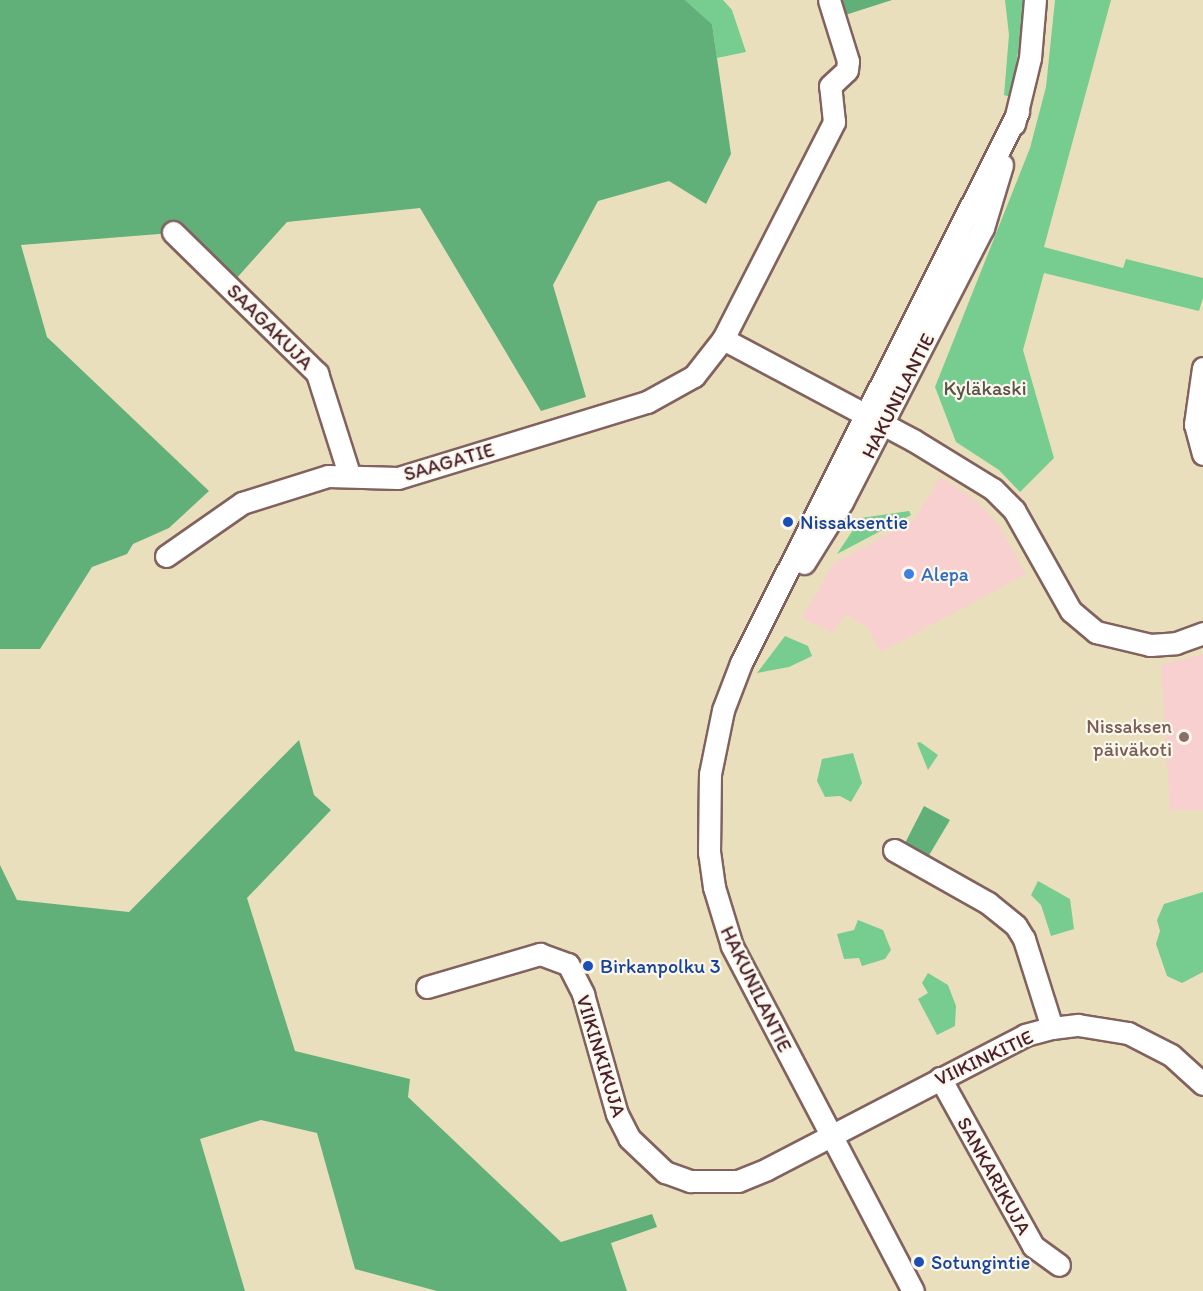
<!DOCTYPE html>
<html>
<head>
<meta charset="utf-8">
<style>
	body { margin:0 }
	#map { position:relative; width:1203px; height:1291px; overflow:hidden; background:#eadfbc; font-family:Itim,sans-serif }
	div>[style] { position:absolute }
	[style*='--x'] { left:calc(var(--x)*1px); top:calc(var(--y)*1px); width:calc(var(--w)*1px); rotate:calc(var(--a)*1deg) }
	.built>* { inset:0; background:#f7d0cf }
	.green>* { inset:0; background:#77cc90 }
	.forest>* { inset:0; background:#61b07a }
	.roads { filter:drop-shadow(2px 0 #82625e) drop-shadow(-2px 0 #82625e) drop-shadow(0 2px #82625e) drop-shadow(0 -2px #82625e) }
	.minor>* { height:21px; margin:-10.5px; padding:0 10.5px; transform-origin:10.5px; border-radius:10.5px; background:#fff }
	.dots>* { width:16px; height:16px; translate:-50% -50%; box-sizing:border-box; border:3px solid #fbf7ec; border-radius:50% }
	span { translate:-50% -50%; white-space:nowrap; text-align:center; line-height:1.15; -webkit-text-stroke:4.5px #fbf7ec; paint-order:stroke }
	.street-label { font-size:20px; color:#4a1f2b }
	.park-label { font-size:20px; color:#585349 }
	.transit-label { font-size:20px; color:#164399 }
	.left { translate:0 -50%; text-align:left }
	.shop-label { font-size:20px; color:#366cbe }
	.education-label { font-size:20px; color:#785e54 }
	.right { translate:-100% -50%; text-align:right }
</style>
</head>
<body>
<div id="map">
	<div class="built">
		<div style="clip-path:polygon(940px 477px,974px 498px,999px 525px,1026px 574px,881px 652px,868px 628px,846px 614px,833px 633px,802px 618px,833px 564px,914px 520px)"></div>
		<div style="clip-path:polygon(1203px 654px,1203px 810px,1170px 810px,1161px 665px)"></div>
	</div>
	<div class="green">
		<div style="clip-path:polygon(685px 0,723px 0,732px 10px,746px 52px,717px 58px,712px 24px)"></div>
		<div style="clip-path:polygon(1005px 0,1026px 0,1011px 97px,1004px 95px,1009px 35px)"></div>
		<div style="clip-path:polygon(1055px 0,1111px 0,1044px 247px,1123px 268px,1126px 259px,1203px 278px,1203px 298px,1199px 311px,1044px 273px,1023px 350px,1054px 458px,1020px 492px,999px 470px,956px 442px,935px 387px,1030px 148px,1046px 87px)"></div>
		<div style="clip-path:polygon(909px 511px,911px 515px,837px 554px,861px 518px)"></div>
		<div style="clip-path:polygon(785px 636px,808px 646px,812px 656px,789px 667px,757px 673px)"></div>
		<div style="clip-path:polygon(920px 742px,938px 755px,928px 770px,917px 743px)"></div>
		<div style="clip-path:polygon(853px 753px,862px 783px,851px 802px,840px 796px,825px 797px,817px 781px,822px 759px)"></div>
		<div style="clip-path:polygon(1038px 881px,1070px 899px,1074px 929px,1051px 936px,1041px 905px,1031px 895px)"></div>
		<div style="clip-path:polygon(1203px 892px,1203px 972px,1182px 983px,1167px 976px,1156px 944px,1160px 931px,1157px 920px,1164px 904px)"></div>
		<div style="clip-path:polygon(858px 920px,883px 930px,891px 950px,885px 959px,862px 966px,859px 958px,844px 959px,837px 934px,854px 930px)"></div>
		<div style="clip-path:polygon(928px 973px,948px 985px,956px 1006px,955px 1026px,937px 1035px,918px 999px,928px 993px,922px 983px)"></div>
	</div>
	<div class="forest">
		<div style="clip-path:polygon(0 0,685px 0,712px 24px,731px 154px,706px 204px,669px 181px,598px 201px,553px 285px,586px 397px,541px 411px,420px 208px,287px 222px,235px 280px,184px 232px,21px 245px,47px 337px,209px 491px,169px 528px,133px 544px,127px 554px,92px 567px,40px 649px,0 649px)"></div>
		<div style="clip-path:polygon(835px 0,892px 0,839px 17px)"></div>
		<div style="clip-path:polygon(299px 740px,314px 795px,331px 810px,247px 898px,295px 1051px,410px 1079px,408px 1097px,561px 1242px,652px 1214px,657px 1227px,611px 1243px,627px 1291px,437px 1291px,355px 1269px,317px 1133px,261px 1120px,200px 1139px,245px 1291px,0 1291px,0 865px,17px 900px,129px 912px)"></div>
		<div style="clip-path:polygon(924px 806px,950px 820px,925px 862px,904px 845px)"></div>
	</div>
	<div class="roads">
		<div class="minor">
			<div style="--x:1014;--y:124;--w:68;--a:-76.4"></div>
			<div style="--x:1030;--y:58;--w:58;--a:-85.1"></div>
			<div style="--x:173;--y:232;--w:202;--a:44.4"></div>
			<div style="--x:317;--y:373;--w:106;--a:72.4"></div>
			<div style="--x:723;--y:339;--w:215;--a:28"></div>
			<div style="--x:913;--y:440;--w:94;--a:31.5"></div>
			<div style="--x:993;--y:489;--w:30;--a:45"></div>
			<div style="--x:1014;--y:510;--w:116;--a:60.6"></div>
			<div style="--x:1071;--y:611;--w:33;--a:40"></div>
			<div style="--x:1096;--y:632;--w:56;--a:13.5"></div>
			<div style="--x:1150;--y:645;--w:26;--a:-4"></div>
			<div style="--x:1176;--y:643;--w:29;--a:-20"></div>
			<div style="--x:1203;--y:368;--w:57;--a:98.1"></div>
			<div style="--x:1195;--y:424;--w:31;--a:75"></div>
			<div style="--x:166;--y:556;--w:93;--a:-34.9"></div>
			<div style="--x:242;--y:503;--w:90;--a:-17.4"></div>
			<div style="--x:328;--y:476;--w:70;--a:1.6"></div>
			<div style="--x:398;--y:478;--w:260;--a:-17"></div>
			<div style="--x:647;--y:402;--w:54;--a:-29"></div>
			<div style="--x:694;--y:376;--w:47;--a:-51.9"></div>
			<div style="--x:723;--y:339;--w:244;--a:-62.9"></div>
			<div style="--x:834;--y:122;--w:36;--a:-96"></div>
			<div style="--x:830;--y:86;--w:23;--a:-43"></div>
			<div style="--x:847;--y:70;--w:9;--a:-84"></div>
			<div style="--x:848;--y:61;--w:64;--a:-107.3"></div>
			<div style="--x:804;--y:563;--w:72;--a:-58.1"></div>
			<div style="--x:842;--y:502;--w:308;--a:-62.8"></div>
			<div style="--x:983;--y:228;--w:66;--a:-73.2"></div>
			<div style="--x:894;--y:850;--w:108;--a:29.4"></div>
			<div style="--x:988;--y:903;--w:36;--a:39"></div>
			<div style="--x:1016;--y:926;--w:15;--a:58"></div>
			<div style="--x:1024;--y:939;--w:93;--a:72.5"></div>
			<div style="--x:427;--y:987;--w:118;--a:-16.3"></div>
			<div style="--x:540;--y:954;--w:30;--a:20"></div>
			<div style="--x:568;--y:964;--w:34;--a:63"></div>
			<div style="--x:583;--y:994;--w:125;--a:74.2"></div>
			<div style="--x:617;--y:1114;--w:27;--a:63"></div>
			<div style="--x:629;--y:1138;--w:50;--a:43.4"></div>
			<div style="--x:665;--y:1172;--w:27;--a:20"></div>
			<div style="--x:690;--y:1181;--w:48;--a:0"></div>
			<div style="--x:738;--y:1181;--w:31;--a:-22"></div>
			<div style="--x:767;--y:1169;--w:291;--a:-27.4"></div>
			<div style="--x:1025;--y:1035;--w:28;--a:-15"></div>
			<div style="--x:1052;--y:1028;--w:26;--a:-7"></div>
			<div style="--x:1078;--y:1025;--w:51;--a:9.1"></div>
			<div style="--x:1128;--y:1033;--w:48;--a:27.1"></div>
			<div style="--x:1171;--y:1055;--w:43;--a:42.2"></div>
			<div style="--x:940;--y:1078;--w:192;--a:61"></div>
			<div style="--x:1033;--y:1246;--w:32;--a:36"></div>
			<div style="--x:913;--y:1291;--w:390;--a:-117.7"></div>
			<div style="--x:732;--y:946;--w:62;--a:-107"></div>
			<div style="--x:714;--y:887;--w:34;--a:-98"></div>
			<div style="--x:709;--y:853;--w:79;--a:-89.3"></div>
			<div style="--x:710;--y:774;--w:65;--a:-78.5"></div>
			<div style="--x:723;--y:710;--w:50;--a:-69"></div>
			<div style="--x:741;--y:663;--w:617;--a:-63.31"></div>
		</div>
	</div>
	<div class="dots">
		<div style="left:788px;top:522px;background:#1a4fb4"></div>
		<div style="left:909px;top:574px;background:#3f7fe0"></div>
		<div style="left:1184px;top:737px;background:#8d6e63"></div>
		<div style="left:588px;top:966px;background:#1a4fb4"></div>
		<div style="left:919px;top:1262px;background:#1a4fb4"></div>
	</div>
	<div class="street-label">
		<span style="left:270px;top:327px;rotate:45deg">SAAGAKUJA</span>
		<span style="left:898px;top:396px;rotate:-63deg">HAKUNILANTIE</span>
		<span style="left:449px;top:462px;rotate:-16deg">SAAGATIE</span>
		<span style="left:756px;top:989px;rotate:64deg">HAKUNILANTIE</span>
		<span style="left:601px;top:1056px;rotate:73deg">VIIKINKIKUJA</span>
		<span style="left:984px;top:1058px;rotate:-25deg">VIIKINKITIE</span>
		<span style="left:994px;top:1176px;rotate:61deg">SANKARIKUJA</span>
	</div>
	<div class="park-label">
		<span style="left:985px;top:388px">Kyläkaski</span>
	</div>
	<div class="transit-label">
		<span class="left" style="left:800px;top:522px">Nissaksentie</span>
		<span class="left" style="left:600px;top:966px">Birkanpolku 3</span>
		<span class="left" style="left:931px;top:1262px">Sotungintie</span>
	</div>
	<div class="shop-label">
		<span class="left" style="left:921px;top:574px">Alepa</span>
	</div>
	<div class="education-label">
		<span class="right" style="left:1172px;top:738px">Nissaksen<br>päiväkoti</span>
	</div>
</div>
</body>
</html>
